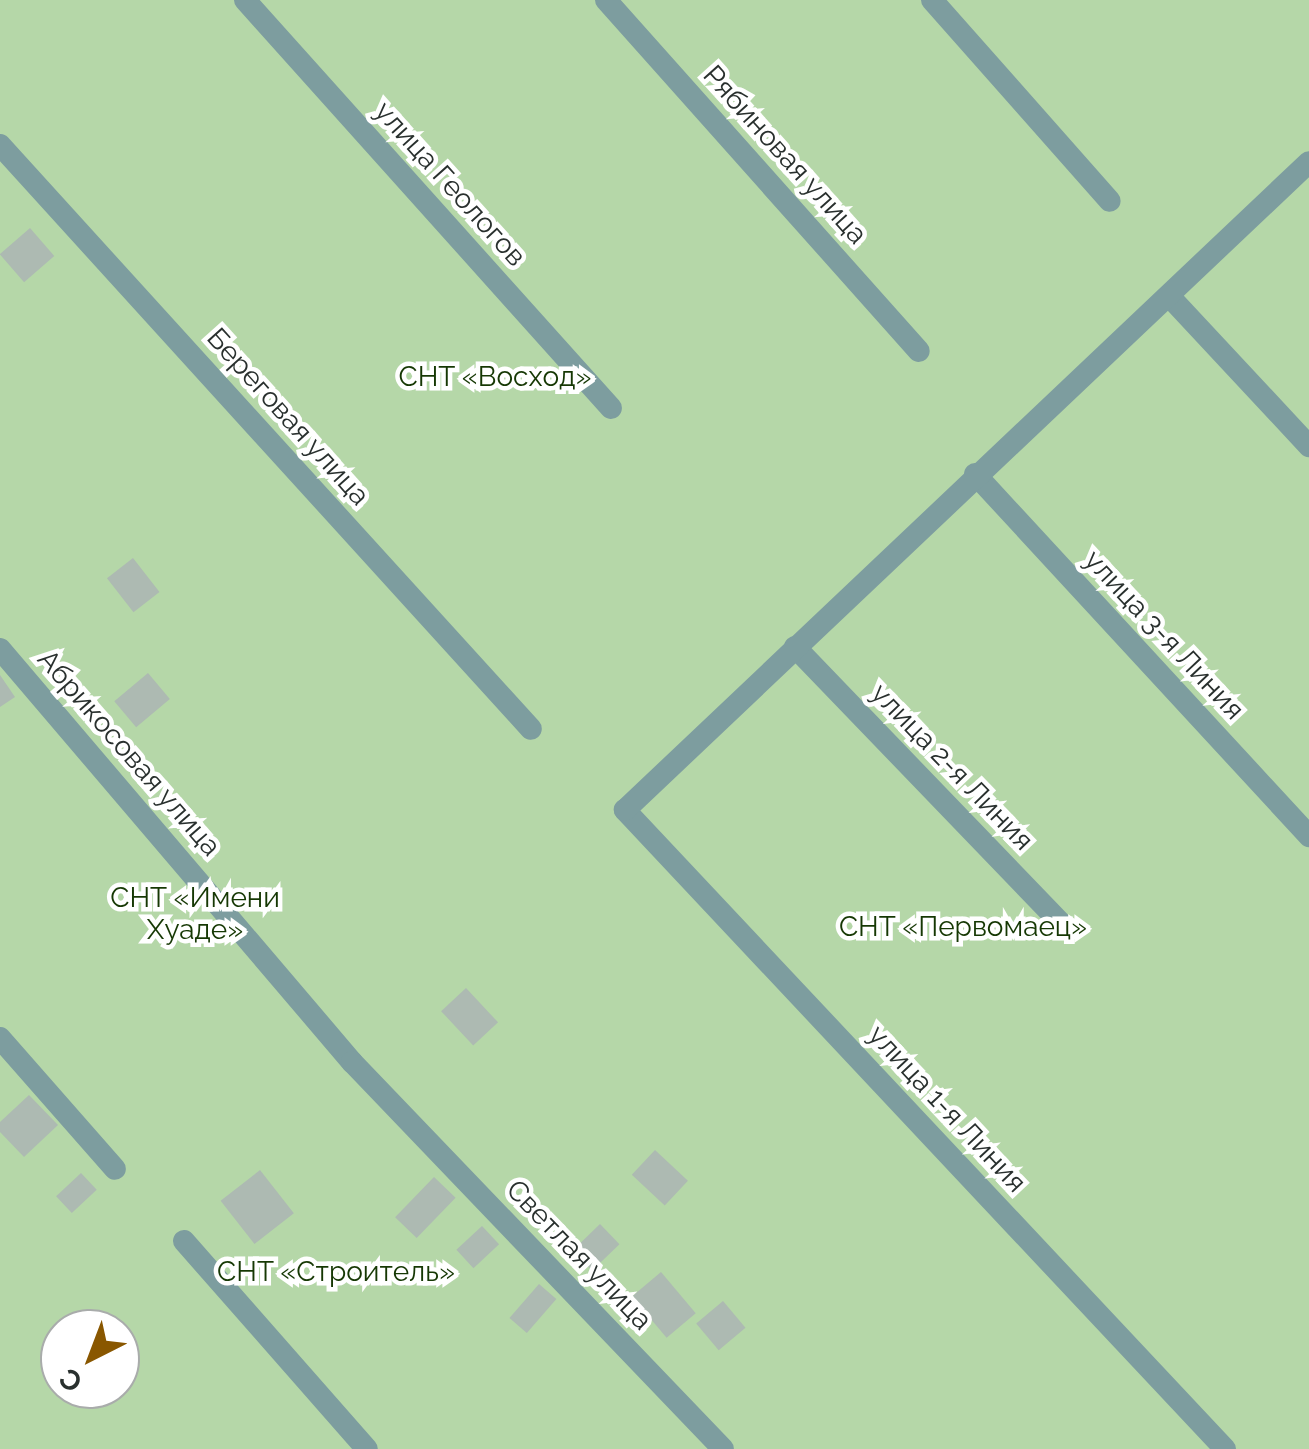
<!DOCTYPE html>
<html>
<head>
<meta charset="utf-8">
<style>
	body { margin:0 }
	#map { position:relative; width:1309px; height:1449px; overflow:hidden; background:#d3e5e1; font-family:Raleway,sans-serif }
	div>[style] { position:absolute }
	.green>* { inset:0; background:#b5d7a8 }
	.building>* { inset:0; background:#adbab2; transform-origin:0 0 }
	.street>* { height:22px; margin:-11px; padding:0 11px; transform-origin:11px; border-radius:11px; background:#7d9d9f }
	span { translate:-50% -50%; white-space:nowrap; text-align:center; line-height:1.15; -webkit-text-stroke:9px #fff; paint-order:stroke }
	.street-label { font-size:28px; color:#29302e }
	.park-label { font-size:28px; color:#163804 }
	.north { position:absolute; left:40px; top:1309px; width:100px; height:100px; box-sizing:border-box; background:#fff; border:2px solid #a9acab; border-radius:50%; rotate:222deg; font-size:28px; font-weight:700; line-height:40px; text-align:center; color:#29302e }
	.north::after { content:''; display:block; margin:auto; width:35px; height:45px; background:#895700; clip-path:polygon(50% 0,100% 100%,50% 72%,0 100%) }
</style>
</head>
<body>
<div id="map">
	<div class="green">
		<i style="clip-path:polygon(evenodd,0 0,1309px 0,1309px 1449px,0 1449px,0 0,60px 1329px,120px 1329px,120px 1389px,60px 1389px,60px 1329px)"></i>
	</div>
	<div class="building">
		<i style="left:30px;top:228px;width:37px;height:40px;rotate:49deg"></i>
		<i style="left:133px;top:558px;width:43px;height:33px;rotate:52deg"></i>
		<i style="left:148px;top:673px;width:34px;height:44px;rotate:50deg"></i>
		<i style="clip-path:polygon(0 675px,15px 697px,0 707px)"></i>
		<i style="left:466px;top:988px;width:47px;height:34px;rotate:47deg"></i>
		<i style="clip-path:polygon(29px 1095px,58px 1125px,24px 1157px,0 1132px,0 1122px)"></i>
		<i style="left:655px;top:1150px;width:45px;height:34px;rotate:43deg"></i>
		<i style="left:260px;top:1170px;width:55px;height:50px;rotate:52deg"></i>
		<i style="left:81px;top:1173px;width:23px;height:34px;rotate:47deg"></i>
		<i style="left:434px;top:1177px;width:30px;height:56px;rotate:44deg"></i>
		<i style="left:600px;top:1224px;width:28px;height:38px;rotate:46deg"></i>
		<i style="left:482px;top:1226px;width:25px;height:35px;rotate:47deg"></i>
		<i style="left:661px;top:1272px;width:54px;height:38px;rotate:50deg"></i>
		<i style="left:539px;top:1284px;width:23px;height:45px;rotate:41deg"></i>
		<i style="left:723px;top:1301px;width:35px;height:35px;rotate:50deg"></i>
	</div>
	<div class="street">
		<i style="left:245px;top:0;width:548px;rotate:48.11deg"></i>
		<i style="left:606px;top:0;width:470px;rotate:48.3deg"></i>
		<i style="left:932px;top:0;width:268px;rotate:48.5deg"></i>
		<i style="left:0;top:145px;width:789px;rotate:47.72deg"></i>
		<i style="left:1170px;top:297px;width:204px;rotate:47deg"></i>
		<i style="left:975px;top:474px;width:493px;rotate:47.3deg"></i>
		<i style="left:795px;top:647px;width:391px;rotate:46.1deg"></i>
		<i style="left:0;top:649px;width:543px;rotate:49.56deg"></i>
		<i style="left:352px;top:1062px;width:536px;rotate:46.21deg"></i>
		<i style="left:0;top:1038px;width:174px;rotate:48.7deg"></i>
		<i style="left:184px;top:1241px;width:277px;rotate:48.7deg"></i>
		<i style="left:1225px;top:1449px;width:877px;rotate:-133.2deg"></i>
		<i style="left:625px;top:810px;width:942px;rotate:-43.45deg"></i>
	</div>
	<div class="street-label">
		<span style="left:785px;top:155px;rotate:48deg">Рябиновая улица</span>
		<span style="left:450px;top:184px;rotate:48deg">улица Геологов</span>
		<span style="left:288px;top:417px;rotate:48deg">Береговая улица</span>
		<span style="left:1164px;top:635px;rotate:47deg">улица 3-я Линия</span>
		<span style="left:129px;top:753px;rotate:49deg">Абрикосовая улица</span>
		<span style="left:952px;top:767px;rotate:46deg">улица 2-я Линия</span>
		<span style="left:947px;top:1109px;rotate:47deg">улица 1-я Линия</span>
		<span style="left:579px;top:1255px;rotate:46deg">Светлая улица</span>
	</div>
	<div class="park-label">
		<span style="left:495px;top:377px">СНТ «Восход»</span>
		<span style="left:195px;top:914px">СНТ «Имени<br>Хуаде»</span>
		<span style="left:963px;top:927px">СНТ «Первомаец»</span>
		<span style="left:336px;top:1272px">СНТ «Строитель»</span>
	</div>
	<div class="north">С</div>
</div>
</body>
</html>
